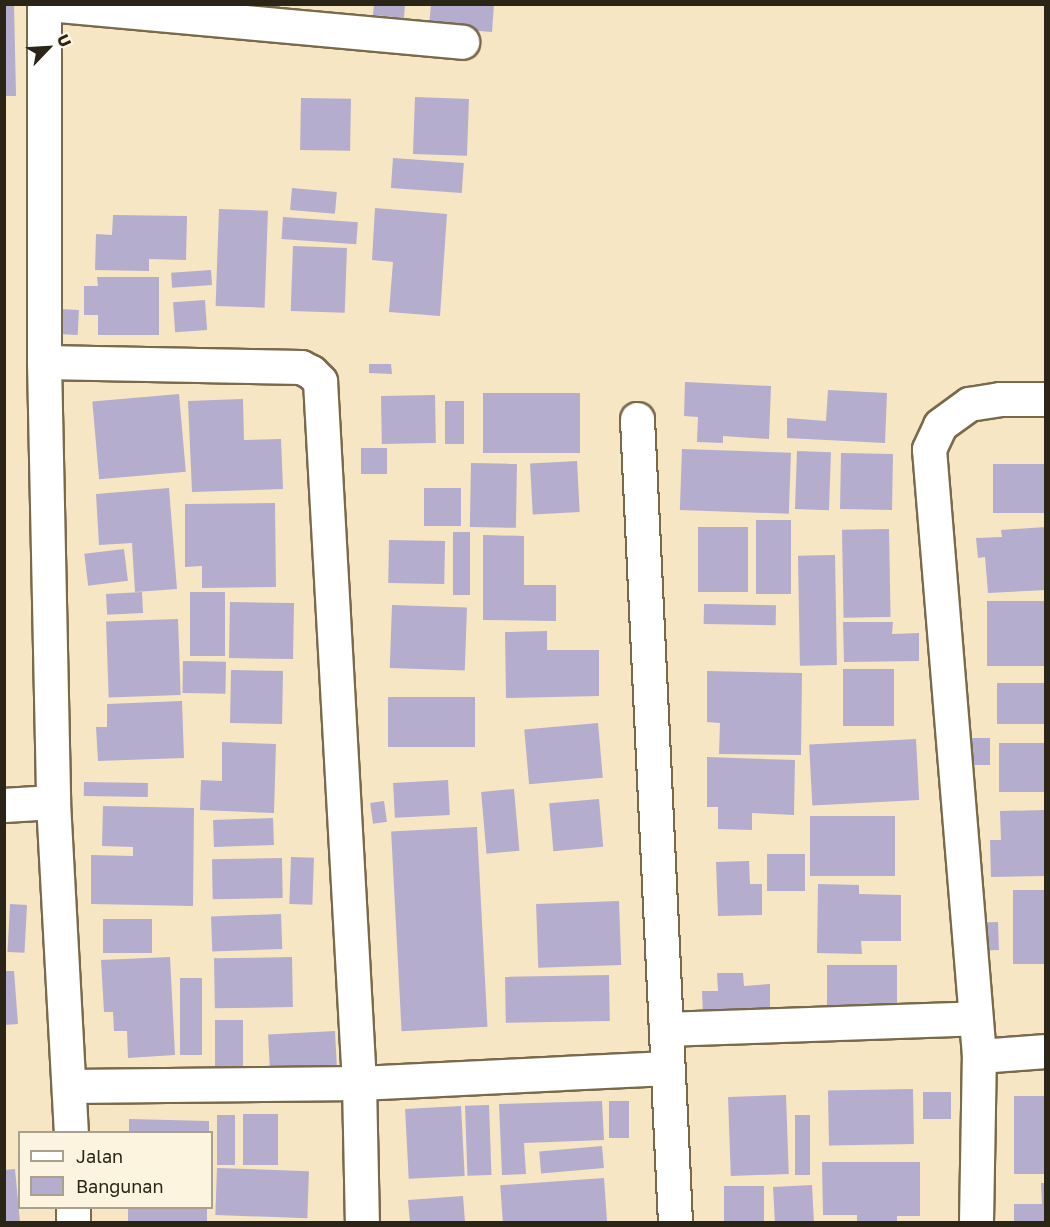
<!DOCTYPE html>
<html>
<head>
<meta charset="utf-8">
<style>
	body { margin:0 }
	#map { position:relative; width:1050px; height:1227px; overflow:hidden; background:#f6e6c4; font-family:"Golos Text",sans-serif }
	div>[style] { position:absolute }
	.building>* { inset:0; background:#b4adce; transform-origin:0 0 }
	.roads { filter:drop-shadow(2px 0 #796a4c) drop-shadow(-2px 0 #796a4c) drop-shadow(0 2px #796a4c) drop-shadow(0 -2px #796a4c) }
	.street>* { height:33px; margin:-16.5px; padding:0 16.5px; transform-origin:16.5px; border-radius:16.5px; background:#fff }
	span { translate:-50% -50%; white-space:nowrap; text-align:center; line-height:1.15; -webkit-text-stroke:5px #fdf4e0; paint-order:stroke }
	.frame { position:absolute; inset:0; border:6px solid #2b2518; pointer-events:none }
	.legend { position:absolute; left:18px; top:1131px; width:195px; height:78px; box-sizing:border-box; background:#fdf4e0; border:2px solid #a9a190; margin:0; padding:8px 10px; list-style:none; font-size:18px; color:#2b2518 }
	.legend li { display:flex; align-items:center; gap:12px; height:30px }
	.legend b { width:30px; border:2px solid #a9a190 }
	.north { position:absolute; left:18px; top:18px; width:60px; height:60px; -webkit-text-stroke:4px #fdf4e0; paint-order:stroke; rotate:65deg; font-size:16px; font-weight:700; line-height:24px; text-align:center; color:#2b2518 }
	.north::after { content:''; display:block; margin:auto; width:21px; height:27px; background:#2b2518; clip-path:polygon(50% 0,100% 100%,50% 72%,0 100%) }
</style>
</head>
<body>
<div id="map">
	<div class="building">
		<i style="clip-path:polygon(4px 4px,14px 4px,16px 96px,4px 96px)"></i>
		<i style="clip-path:polygon(239px 4px,280px 4px,280px 9px)"></i>
		<i style="clip-path:polygon(374px 4px,405px 4px,404px 18px,373px 15px)"></i>
		<i style="clip-path:polygon(431px 4px,494px 4px,492px 32px,429px 27px)"></i>
		<i style="left:415px;top:97px;width:54px;height:57px;rotate:2deg"></i>
		<i style="left:301px;top:98px;width:50px;height:52px;rotate:1deg"></i>
		<i style="left:393px;top:158px;width:71px;height:30px;rotate:4deg"></i>
		<i style="left:292px;top:188px;width:45px;height:22px;rotate:5deg"></i>
		<i style="clip-path:polygon(375px 208px,447px 214px,440px 316px,389px 312px,393px 262px,372px 260px)"></i>
		<i style="left:219px;top:209px;width:49px;height:97px;rotate:2deg"></i>
		<i style="clip-path:polygon(113px 215px,187px 216px,186px 260px,149px 259px,149px 271px,95px 270px,96px 234px,112px 235px)"></i>
		<i style="left:283px;top:217px;width:75px;height:22px;rotate:4deg"></i>
		<i style="left:293px;top:246px;width:54px;height:65px;rotate:2deg"></i>
		<i style="left:211px;top:270px;width:15px;height:40px;rotate:86deg"></i>
		<i style="clip-path:polygon(97px 277px,159px 277px,159px 335px,98px 335px,98px 315px,84px 315px,84px 286px,98px 286px)"></i>
		<i style="left:205px;top:300px;width:30px;height:32px;rotate:86deg"></i>
		<i style="left:59px;top:309px;width:20px;height:25px;rotate:3deg"></i>
		<i style="clip-path:polygon(369px 364px,391px 364px,392px 374px,369px 373px)"></i>
		<i style="clip-path:polygon(685px 382px,771px 386px,769px 439px,723px 436px,723px 443px,697px 442px,698px 417px,684px 416px)"></i>
		<i style="clip-path:polygon(828px 390px,887px 393px,885px 443px,787px 438px,787px 418px,826px 421px)"></i>
		<i style="left:483px;top:393px;width:97px;height:60px"></i>
		<i style="left:179px;top:394px;width:78px;height:87px;rotate:85deg"></i>
		<i style="left:435px;top:395px;width:48px;height:54px;rotate:89deg"></i>
		<i style="clip-path:polygon(243px 399px,244px 440px,281px 439px,283px 489px,192px 492px,188px 401px)"></i>
		<i style="left:445px;top:401px;width:19px;height:43px"></i>
		<i style="left:387px;top:448px;width:26px;height:26px;rotate:90deg"></i>
		<i style="left:682px;top:449px;width:109px;height:61px;rotate:2deg"></i>
		<i style="left:797px;top:451px;width:34px;height:58px;rotate:2deg"></i>
		<i style="left:841px;top:453px;width:52px;height:56px;rotate:1deg"></i>
		<i style="left:577px;top:461px;width:51px;height:47px;rotate:87deg"></i>
		<i style="left:471px;top:463px;width:46px;height:64px;rotate:1deg"></i>
		<i style="left:1046px;top:464px;width:49px;height:53px;rotate:90deg"></i>
		<i style="clip-path:polygon(169px 488px,177px 589px,135px 592px,132px 543px,99px 545px,96px 494px)"></i>
		<i style="left:461px;top:488px;width:38px;height:37px;rotate:90deg"></i>
		<i style="clip-path:polygon(275px 503px,276px 587px,202px 588px,202px 566px,185px 567px,185px 504px)"></i>
		<i style="left:756px;top:520px;width:35px;height:74px"></i>
		<i style="left:698px;top:527px;width:50px;height:65px"></i>
		<i style="clip-path:polygon(1046px 527px,1046px 590px,988px 593px,985px 557px,978px 558px,976px 538px,1002px 537px,1001px 530px)"></i>
		<i style="left:889px;top:529px;width:88px;height:47px;rotate:89deg"></i>
		<i style="left:453px;top:532px;width:17px;height:63px"></i>
		<i style="clip-path:polygon(483px 535px,524px 536px,524px 585px,556px 585px,556px 621px,483px 620px)"></i>
		<i style="left:389px;top:540px;width:56px;height:43px;rotate:1deg"></i>
		<i style="left:124px;top:549px;width:32px;height:40px;rotate:83deg"></i>
		<i style="left:835px;top:555px;width:110px;height:37px;rotate:89deg"></i>
		<i style="left:142px;top:592px;width:21px;height:36px;rotate:87deg"></i>
		<i style="left:190px;top:592px;width:35px;height:64px"></i>
		<i style="left:1046px;top:601px;width:65px;height:59px;rotate:90deg"></i>
		<i style="left:230px;top:602px;width:64px;height:56px;rotate:1deg"></i>
		<i style="left:704px;top:604px;width:72px;height:20px;rotate:1deg"></i>
		<i style="left:392px;top:605px;width:75px;height:63px;rotate:2deg"></i>
		<i style="left:178px;top:619px;width:76px;height:72px;rotate:88deg"></i>
		<i style="clip-path:polygon(843px 622px,893px 622px,892px 634px,919px 633px,919px 661px,844px 662px)"></i>
		<i style="clip-path:polygon(547px 631px,547px 650px,599px 650px,599px 696px,506px 698px,505px 632px)"></i>
		<i style="left:183px;top:661px;width:43px;height:32px;rotate:1deg"></i>
		<i style="left:843px;top:669px;width:51px;height:57px"></i>
		<i style="left:231px;top:670px;width:52px;height:53px;rotate:1deg"></i>
		<i style="clip-path:polygon(707px 671px,802px 673px,801px 755px,719px 754px,720px 723px,707px 722px)"></i>
		<i style="left:1046px;top:683px;width:41px;height:49px;rotate:90deg"></i>
		<i style="left:388px;top:697px;width:87px;height:50px"></i>
		<i style="clip-path:polygon(182px 701px,184px 758px,98px 761px,96px 727px,107px 727px,107px 704px)"></i>
		<i style="left:598px;top:723px;width:55px;height:74px;rotate:85deg"></i>
		<i style="left:969px;top:738px;width:21px;height:27px"></i>
		<i style="left:916px;top:739px;width:61px;height:107px;rotate:87deg"></i>
		<i style="clip-path:polygon(222px 742px,276px 744px,274px 813px,200px 810px,201px 780px,222px 781px)"></i>
		<i style="left:999px;top:743px;width:47px;height:49px"></i>
		<i style="clip-path:polygon(707px 757px,795px 760px,794px 815px,752px 813px,752px 830px,718px 829px,718px 807px,707px 807px)"></i>
		<i style="left:448px;top:780px;width:35px;height:55px;rotate:87deg"></i>
		<i style="left:84px;top:782px;width:64px;height:14px;rotate:1deg"></i>
		<i style="left:514px;top:789px;width:62px;height:33px;rotate:85deg"></i>
		<i style="left:599px;top:799px;width:48px;height:50px;rotate:85deg"></i>
		<i style="left:384px;top:801px;width:21px;height:14px;rotate:82deg"></i>
		<i style="clip-path:polygon(103px 806px,194px 808px,193px 906px,91px 904px,91px 855px,133px 856px,133px 847px,102px 846px)"></i>
		<i style="clip-path:polygon(1046px 810px,1046px 876px,991px 877px,990px 840px,1001px 840px,1000px 811px)"></i>
		<i style="left:810px;top:816px;width:85px;height:60px"></i>
		<i style="left:273px;top:818px;width:27px;height:60px;rotate:88deg"></i>
		<i style="left:477px;top:827px;width:200px;height:86px;rotate:87deg"></i>
		<i style="left:767px;top:854px;width:38px;height:37px"></i>
		<i style="left:291px;top:857px;width:23px;height:47px;rotate:2deg"></i>
		<i style="left:282px;top:858px;width:40px;height:70px;rotate:89deg"></i>
		<i style="clip-path:polygon(749px 861px,750px 884px,762px 884px,762px 915px,718px 916px,716px 862px)"></i>
		<i style="clip-path:polygon(818px 884px,859px 885px,859px 894px,901px 895px,901px 941px,861px 941px,862px 954px,817px 953px)"></i>
		<i style="left:1046px;top:890px;width:74px;height:33px;rotate:90deg"></i>
		<i style="left:619px;top:901px;width:64px;height:83px;rotate:88deg"></i>
		<i style="left:10px;top:904px;width:17px;height:48px;rotate:3deg"></i>
		<i style="left:281px;top:914px;width:35px;height:70px;rotate:88deg"></i>
		<i style="left:152px;top:919px;width:34px;height:49px;rotate:90deg"></i>
		<i style="left:998px;top:922px;width:28px;height:23px;rotate:88deg"></i>
		<i style="clip-path:polygon(170px 957px,175px 1055px,128px 1058px,127px 1031px,114px 1031px,113px 1012px,104px 1012px,101px 960px)"></i>
		<i style="left:292px;top:957px;width:50px;height:78px;rotate:89deg"></i>
		<i style="left:827px;top:965px;width:70px;height:47px"></i>
		<i style="clip-path:polygon(4px 971px,14px 971px,18px 1024px,4px 1025px)"></i>
		<i style="clip-path:polygon(717px 973px,743px 973px,744px 986px,770px 984px,770px 1013px,703px 1015px,702px 991px,718px 991px)"></i>
		<i style="left:609px;top:975px;width:46px;height:104px;rotate:89deg"></i>
		<i style="left:180px;top:978px;width:22px;height:77px"></i>
		<i style="left:215px;top:1020px;width:28px;height:58px"></i>
		<i style="left:335px;top:1031px;width:36px;height:67px;rotate:87deg"></i>
		<i style="left:913px;top:1089px;width:55px;height:85px;rotate:89deg"></i>
		<i style="left:951px;top:1092px;width:27px;height:28px;rotate:90deg"></i>
		<i style="left:786px;top:1095px;width:79px;height:58px;rotate:88deg"></i>
		<i style="left:1014px;top:1096px;width:32px;height:78px"></i>
		<i style="clip-path:polygon(602px 1101px,604px 1140px,524px 1143px,526px 1174px,502px 1175px,499px 1104px)"></i>
		<i style="left:609px;top:1101px;width:20px;height:37px"></i>
		<i style="left:489px;top:1105px;width:70px;height:24px;rotate:88deg"></i>
		<i style="left:461px;top:1106px;width:70px;height:56px;rotate:87deg"></i>
		<i style="left:243px;top:1114px;width:35px;height:51px"></i>
		<i style="left:217px;top:1115px;width:18px;height:50px"></i>
		<i style="left:795px;top:1115px;width:15px;height:60px"></i>
		<i style="clip-path:polygon(129px 1119px,209px 1121px,209px 1132px,129px 1132px)"></i>
		<i style="left:602px;top:1146px;width:22px;height:63px;rotate:85deg"></i>
		<i style="clip-path:polygon(822px 1162px,920px 1162px,920px 1216px,897px 1216px,897px 1222px,857px 1222px,857px 1215px,823px 1215px)"></i>
		<i style="left:217px;top:1168px;width:92px;height:47px;rotate:2deg"></i>
		<i style="clip-path:polygon(15px 1169px,20px 1222px,4px 1222px,4px 1170px)"></i>
		<i style="left:604px;top:1178px;width:44px;height:104px;rotate:86deg"></i>
		<i style="clip-path:polygon(1041px 1183px,1046px 1183px,1046px 1222px,1014px 1222px,1014px 1204px,1042px 1204px)"></i>
		<i style="left:812px;top:1185px;width:37px;height:39px;rotate:87deg"></i>
		<i style="left:724px;top:1186px;width:40px;height:36px"></i>
		<i style="clip-path:polygon(463px 1196px,465px 1222px,410px 1222px,408px 1200px)"></i>
		<i style="left:128px;top:1208px;width:79px;height:14px"></i>
	</div>
	<div class="roads">
		<div class="street">
			<i style="left:44px;top:4px;width:358px;rotate:90deg"></i>
			<i style="left:44px;top:362px;width:440px;rotate:88.8deg"></i>
			<i style="left:53px;top:802px;width:330px;rotate:86.9deg"></i>
			<i style="left:48px;top:4px;width:416px;rotate:5.2deg"></i>
			<i style="left:44px;top:362px;width:257px;rotate:1.1deg"></i>
			<i style="left:301px;top:367px;width:11px;rotate:27deg"></i>
			<i style="left:311px;top:372px;width:13px;rotate:45deg"></i>
			<i style="left:320px;top:381px;width:703px;rotate:86.82deg"></i>
			<i style="left:359px;top:1083px;width:139px;rotate:88.8deg"></i>
			<i style="left:637px;top:419px;width:804px;rotate:87.29deg"></i>
			<i style="left:4px;top:805px;width:49px;rotate:-3.5deg"></i>
			<i style="left:666px;top:1029px;width:309px;rotate:-2deg"></i>
			<i style="left:979px;top:1056px;width:67px;rotate:-4.3deg"></i>
			<i style="left:70px;top:1086px;width:289px;rotate:-0.6deg"></i>
			<i style="left:359px;top:1083px;width:309px;rotate:-2.8deg"></i>
			<i style="left:73px;top:1208px;width:14px;rotate:90deg"></i>
			<i style="left:976px;top:1222px;width:166px;rotate:-89deg"></i>
			<i style="left:979px;top:1056px;width:609px;rotate:-94.71deg"></i>
			<i style="left:929px;top:449px;width:26px;rotate:-65deg"></i>
			<i style="left:940px;top:425px;width:36px;rotate:-36deg"></i>
			<i style="left:969px;top:404px;width:31px;rotate:-9deg"></i>
			<i style="left:1000px;top:399px;width:46px"></i>
		</div>
	</div>
	<div class="frame"></div>
	<ul class="legend">
	<li><b style="height:8px;background:#fff"></b>Jalan</li>
	<li><b style="height:16px;background:#b4adce"></b>Bangunan</li>
	</ul>
	<div class="north">U</div>
</div>
</body>
</html>
